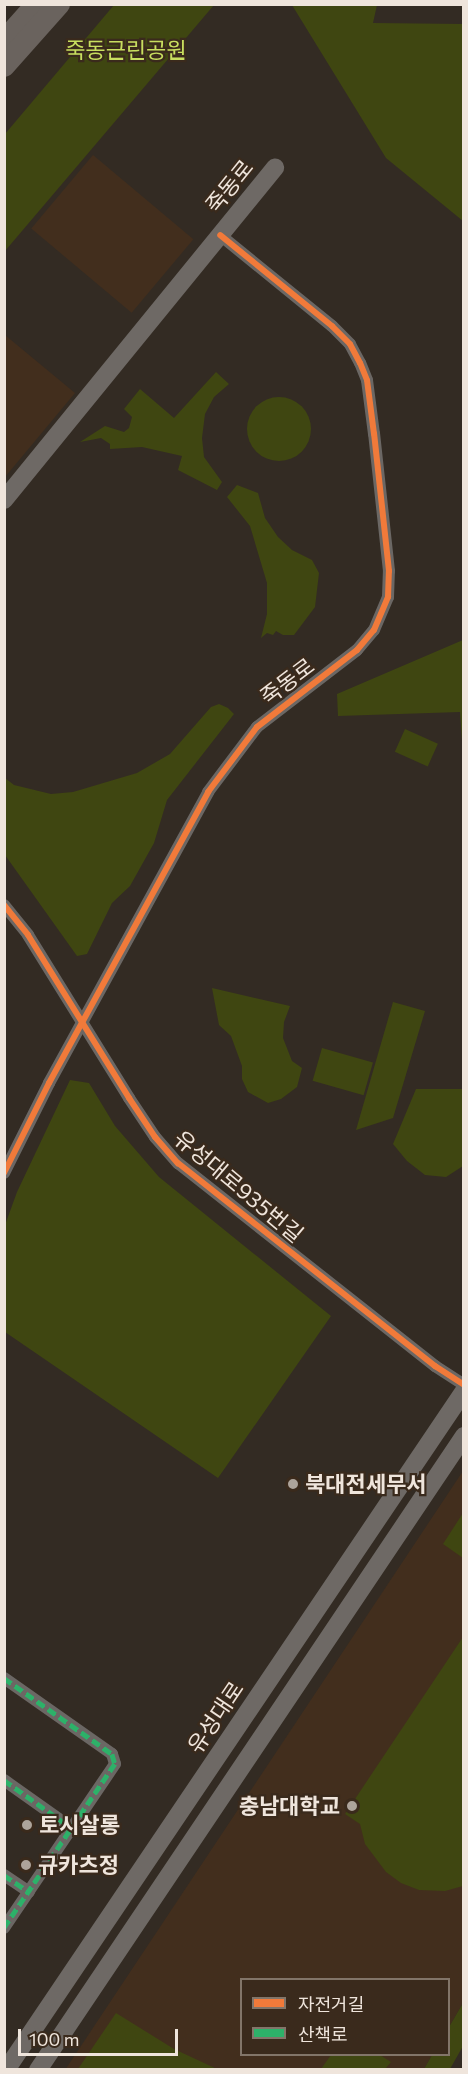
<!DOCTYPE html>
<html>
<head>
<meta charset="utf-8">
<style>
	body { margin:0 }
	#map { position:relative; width:468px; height:2074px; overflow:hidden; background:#332b23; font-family:Commissioner,"Noto Sans KR",sans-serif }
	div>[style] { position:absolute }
	.built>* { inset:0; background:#422e1d; transform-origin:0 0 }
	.green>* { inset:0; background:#3f4611; transform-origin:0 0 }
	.round { border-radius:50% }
	.street>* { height:12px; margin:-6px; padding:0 6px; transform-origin:6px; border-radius:6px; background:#6b6764 }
	.secondary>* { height:18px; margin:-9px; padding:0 9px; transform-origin:9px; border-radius:9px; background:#6e6965 }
	.highway>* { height:22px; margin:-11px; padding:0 11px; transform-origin:11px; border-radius:11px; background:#6a635e }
	.quiet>* { height:4.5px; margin-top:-2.25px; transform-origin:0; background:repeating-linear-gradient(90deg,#2db169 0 9px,transparent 0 13.5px) }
	.cycleway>* { height:6px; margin:-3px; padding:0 3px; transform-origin:3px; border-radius:3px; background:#f17a3a }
	.dots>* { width:16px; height:16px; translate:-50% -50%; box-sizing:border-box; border:3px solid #3a2a1c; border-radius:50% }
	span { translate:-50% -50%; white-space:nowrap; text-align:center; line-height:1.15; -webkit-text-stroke:4.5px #3a2a1c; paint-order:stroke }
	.park-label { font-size:22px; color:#c8de5f }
	.street-label { font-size:22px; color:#efe5dc }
	.poi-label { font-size:22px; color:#efe5dc; font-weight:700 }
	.left { translate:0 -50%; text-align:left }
	.right { translate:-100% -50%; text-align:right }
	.frame { position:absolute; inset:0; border:6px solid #efe5dc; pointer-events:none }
	.legend { position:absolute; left:240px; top:1978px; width:210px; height:78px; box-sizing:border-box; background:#3a2a1c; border:2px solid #827569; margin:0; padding:8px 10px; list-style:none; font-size:18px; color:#efe5dc }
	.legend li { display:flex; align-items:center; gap:12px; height:30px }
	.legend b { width:30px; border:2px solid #827569 }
	.scale { position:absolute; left:18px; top:2029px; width:160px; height:27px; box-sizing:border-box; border:3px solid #efe5dc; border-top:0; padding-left:8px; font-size:18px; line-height:21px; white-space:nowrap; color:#efe5dc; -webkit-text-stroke:4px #3a2a1c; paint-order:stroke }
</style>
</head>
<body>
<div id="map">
	<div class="built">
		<i style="left:93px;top:155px;width:131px;height:96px;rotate:40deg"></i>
		<i style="clip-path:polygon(5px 335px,75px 393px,5px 477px)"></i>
		<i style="clip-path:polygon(463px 1471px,463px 2003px,449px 2027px,448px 1980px,242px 1980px,242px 2054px,432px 2055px,424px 2069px,65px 2070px)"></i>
	</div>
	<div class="green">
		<i style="clip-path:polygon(114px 5px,214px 5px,5px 251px,5px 134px)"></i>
		<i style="clip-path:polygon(292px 5px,377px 5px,373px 23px,463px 24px,463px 221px,386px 158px)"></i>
		<i style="clip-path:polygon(216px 372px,229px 384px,214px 397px,205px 414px,202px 438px,204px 457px,222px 482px,217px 490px,178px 470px,182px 456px,142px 447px,110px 449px,110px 444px,101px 438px,80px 442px,105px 426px,124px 432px,129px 428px,132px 417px,124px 409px,140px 389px,174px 418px)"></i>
		<i class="round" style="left:247px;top:397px;width:64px;height:64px"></i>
		<i style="clip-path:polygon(237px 485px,258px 493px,265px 518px,278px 537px,292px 550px,312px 560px,319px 573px,315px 607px,294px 635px,283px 635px,276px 631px,273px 635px,267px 633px,261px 638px,267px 614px,267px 583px,250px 526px,227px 497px)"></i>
		<i style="clip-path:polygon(463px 640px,463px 756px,460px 712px,338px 716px,337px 694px)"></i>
		<i style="clip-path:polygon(219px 704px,228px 708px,234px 714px,167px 800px,154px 843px,130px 886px,112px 903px,87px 954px,77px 956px,5px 855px,5px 778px,14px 785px,51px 794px,73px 792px,137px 773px,170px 754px,211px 707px)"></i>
		<i style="left:405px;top:729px;width:36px;height:25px;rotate:24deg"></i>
		<i style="clip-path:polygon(212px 988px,290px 1006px,284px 1022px,283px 1038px,292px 1061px,302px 1068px,297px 1087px,281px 1099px,268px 1103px,248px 1092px,242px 1079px,242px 1066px,231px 1036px,219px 1025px)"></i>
		<i style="clip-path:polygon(393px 1002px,425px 1011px,393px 1118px,356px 1130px)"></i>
		<i style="left:322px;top:1048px;width:53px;height:34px;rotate:16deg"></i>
		<i style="clip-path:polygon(70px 1080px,89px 1083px,115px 1126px,159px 1177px,331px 1316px,218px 1478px,5px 1332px,5px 1225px,17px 1192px)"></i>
		<i style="clip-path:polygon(416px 1089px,463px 1089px,463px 1166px,446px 1177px,425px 1175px,407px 1161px,393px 1144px)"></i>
		<i style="clip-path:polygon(463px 1513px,463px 1558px,443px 1544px)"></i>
		<i style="clip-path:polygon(463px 1637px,463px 1886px,445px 1891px,419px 1890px,401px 1883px,386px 1872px,365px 1844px,360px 1824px,345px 1814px)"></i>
		<i style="clip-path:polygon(463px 2003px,463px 2046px,450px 2069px,424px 2069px,432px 2055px,448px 2054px,449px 2027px)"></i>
		<i style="clip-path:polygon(116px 2013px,174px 2049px,217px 2069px,78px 2069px)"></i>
		<i style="clip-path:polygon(331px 2055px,380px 2055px,391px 2062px,385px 2069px,321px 2069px)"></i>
	</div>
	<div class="street">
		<i style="left:4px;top:905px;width:38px;rotate:51deg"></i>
		<i style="left:28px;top:935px;width:192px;rotate:58.2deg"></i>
		<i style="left:129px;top:1098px;width:47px;rotate:56.3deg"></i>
		<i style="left:155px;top:1137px;width:35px;rotate:49deg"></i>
		<i style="left:178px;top:1163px;width:328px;rotate:38.3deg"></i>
		<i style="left:435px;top:1366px;width:35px;rotate:33deg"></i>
		<i style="left:4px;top:1173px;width:101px;rotate:-63.4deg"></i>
		<i style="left:49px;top:1083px;width:332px;rotate:-61.3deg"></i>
		<i style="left:208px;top:792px;width:81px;rotate:-53deg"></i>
		<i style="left:257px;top:727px;width:126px;rotate:-37.6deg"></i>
		<i style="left:357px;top:650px;width:26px;rotate:-50deg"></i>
		<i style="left:374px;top:630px;width:36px;rotate:-67deg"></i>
		<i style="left:388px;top:597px;width:26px;rotate:-88deg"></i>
		<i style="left:389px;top:571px;width:138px;rotate:-96.2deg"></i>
		<i style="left:374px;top:434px;width:54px;rotate:-97.4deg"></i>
		<i style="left:367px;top:380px;width:18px;rotate:-112deg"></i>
		<i style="left:360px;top:363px;width:21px;rotate:-118deg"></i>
		<i style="left:350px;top:344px;width:25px;rotate:-135deg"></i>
		<i style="left:332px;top:326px;width:144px;rotate:-140.9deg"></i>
		<i style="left:4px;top:1678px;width:132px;rotate:35.1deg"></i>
		<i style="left:112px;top:1754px;width:10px;rotate:73deg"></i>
		<i style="left:115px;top:1764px;width:198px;rotate:124.1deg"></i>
		<i style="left:4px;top:1780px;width:85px;rotate:35.4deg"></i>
		<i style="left:4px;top:1875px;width:30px;rotate:34deg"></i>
	</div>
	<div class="secondary">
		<i style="left:4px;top:500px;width:429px;rotate:-50.8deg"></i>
		<i style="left:6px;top:2070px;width:819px;rotate:-56deg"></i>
		<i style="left:38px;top:2070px;width:764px;rotate:-56.1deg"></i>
	</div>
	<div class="highway">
		<i style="left:4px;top:41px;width:50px;rotate:-48.3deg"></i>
		<i style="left:4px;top:66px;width:83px;rotate:-48.4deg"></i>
	</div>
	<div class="quiet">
		<i style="left:4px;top:1678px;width:132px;rotate:35.1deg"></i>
		<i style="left:112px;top:1754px;width:10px;rotate:73deg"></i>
		<i style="left:115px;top:1764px;width:198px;rotate:124.1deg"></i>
		<i style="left:4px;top:1780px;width:85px;rotate:35.4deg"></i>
		<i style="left:4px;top:1875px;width:30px;rotate:34deg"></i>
	</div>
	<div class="cycleway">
		<i style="left:4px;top:905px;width:38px;rotate:51deg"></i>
		<i style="left:28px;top:935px;width:192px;rotate:58.2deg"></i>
		<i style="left:129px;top:1098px;width:47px;rotate:56.3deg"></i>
		<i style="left:155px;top:1137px;width:35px;rotate:49deg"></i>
		<i style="left:178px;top:1163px;width:328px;rotate:38.3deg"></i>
		<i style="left:435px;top:1366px;width:35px;rotate:33deg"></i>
		<i style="left:4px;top:1173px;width:101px;rotate:-63.4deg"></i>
		<i style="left:49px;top:1083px;width:332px;rotate:-61.3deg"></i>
		<i style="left:208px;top:792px;width:81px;rotate:-53deg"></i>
		<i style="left:257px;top:727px;width:126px;rotate:-37.6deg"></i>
		<i style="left:357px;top:650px;width:26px;rotate:-50deg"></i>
		<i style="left:374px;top:630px;width:36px;rotate:-67deg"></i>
		<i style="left:388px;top:597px;width:26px;rotate:-88deg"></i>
		<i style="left:389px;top:571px;width:138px;rotate:-96.2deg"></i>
		<i style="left:374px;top:434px;width:54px;rotate:-97.4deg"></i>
		<i style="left:367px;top:380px;width:18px;rotate:-112deg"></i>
		<i style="left:360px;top:363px;width:21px;rotate:-118deg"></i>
		<i style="left:350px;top:344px;width:25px;rotate:-135deg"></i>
		<i style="left:332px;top:326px;width:144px;rotate:-140.9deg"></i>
	</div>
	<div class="dots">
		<i style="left:293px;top:1484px;background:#ada49b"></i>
		<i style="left:352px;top:1806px;background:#ada49b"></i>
		<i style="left:27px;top:1825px;background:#ada49b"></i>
		<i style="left:26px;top:1865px;background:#ada49b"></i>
	</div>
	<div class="park-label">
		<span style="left:126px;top:50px">죽동근린공원</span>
	</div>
	<div class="street-label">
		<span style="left:229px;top:186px;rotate:-51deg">죽동로</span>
		<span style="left:287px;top:681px;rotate:-37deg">죽동로</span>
		<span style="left:239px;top:1186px;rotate:40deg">유성대로935번길</span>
		<span style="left:215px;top:1717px;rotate:-56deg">유성대로</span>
	</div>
	<div class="poi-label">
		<span class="left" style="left:305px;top:1484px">북대전세무서</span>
		<span class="right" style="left:340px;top:1806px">충남대학교</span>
		<span class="left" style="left:39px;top:1825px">토시살롱</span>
		<span class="left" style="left:38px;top:1865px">규카츠정</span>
	</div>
	<div class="frame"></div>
	<ul class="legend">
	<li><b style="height:8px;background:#f17a3a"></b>자전거길</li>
	<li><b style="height:8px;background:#2db169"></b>산책로</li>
	</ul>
	<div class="scale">100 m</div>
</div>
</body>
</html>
